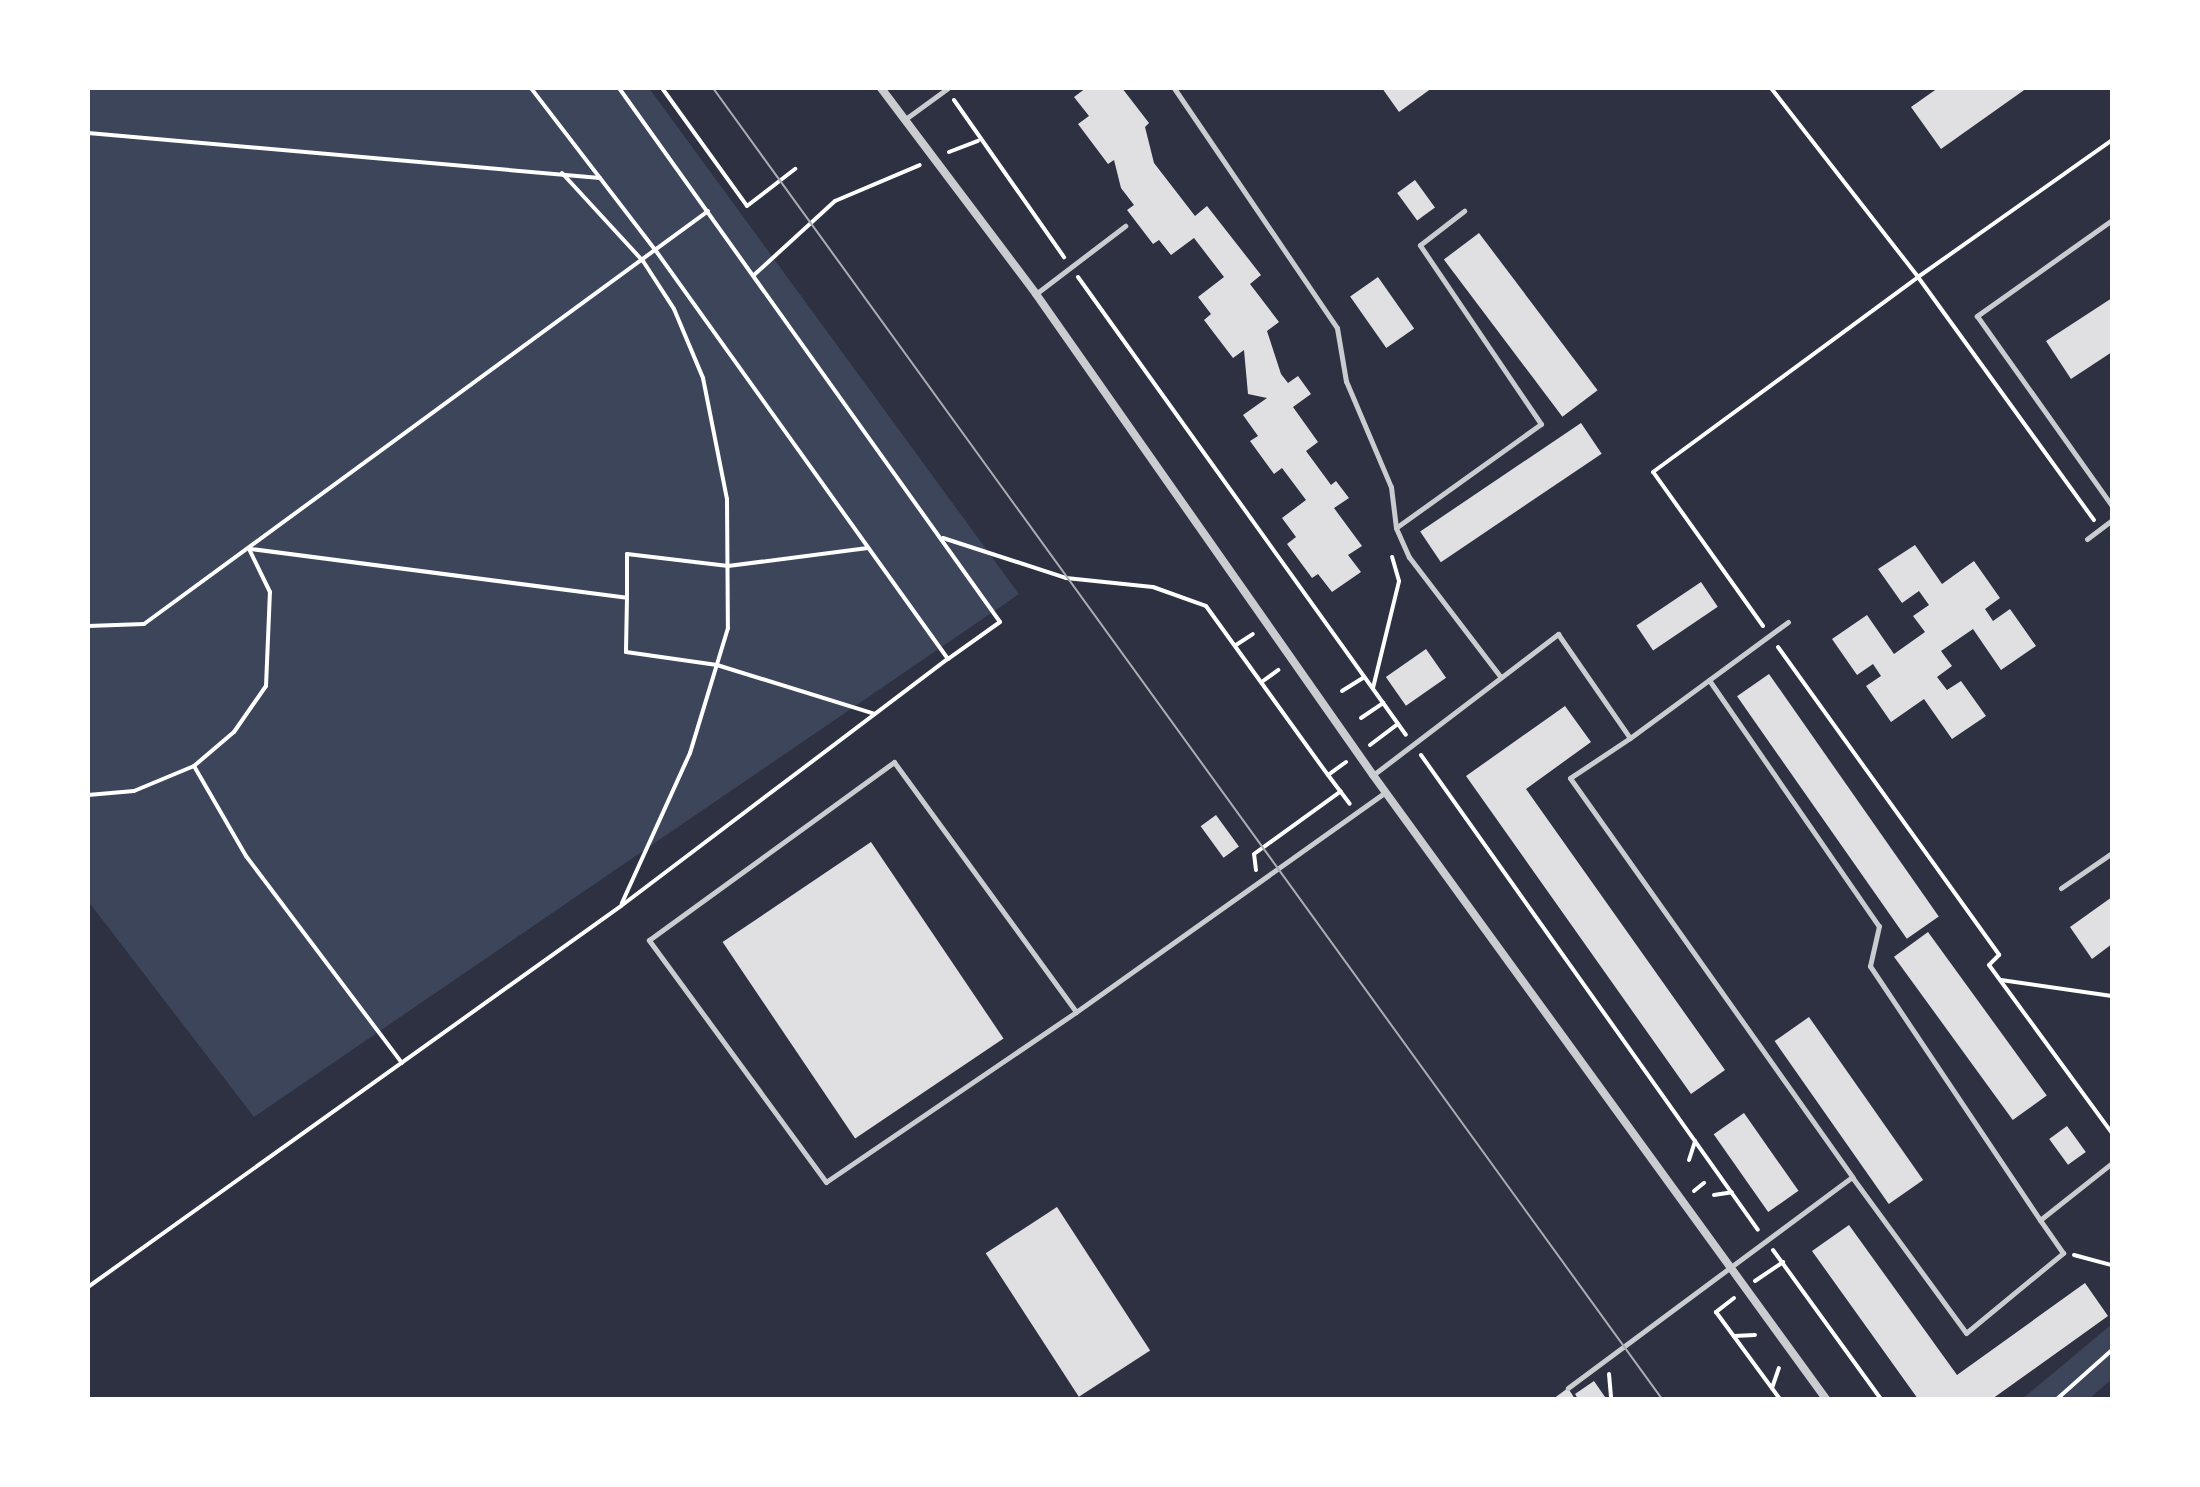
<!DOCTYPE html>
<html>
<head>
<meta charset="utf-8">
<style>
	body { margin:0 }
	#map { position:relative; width:2200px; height:1487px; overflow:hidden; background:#2d3142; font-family:Spectral,serif }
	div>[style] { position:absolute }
	.green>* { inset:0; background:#3c4559 }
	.building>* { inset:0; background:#e0e0e3; transform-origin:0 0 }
	.path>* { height:4px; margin:-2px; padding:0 2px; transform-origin:2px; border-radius:2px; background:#fff }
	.service>* { height:5px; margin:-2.5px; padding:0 2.5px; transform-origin:2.5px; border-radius:2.5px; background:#caccd0 }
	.minor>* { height:8px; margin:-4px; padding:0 4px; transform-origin:4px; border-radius:4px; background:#caccd0 }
	.tram>* { height:2px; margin:-1px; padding:0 1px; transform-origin:1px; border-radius:1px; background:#abadb3 }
	span { translate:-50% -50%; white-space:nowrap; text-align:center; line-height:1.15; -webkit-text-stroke:8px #fff; paint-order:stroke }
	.frame { position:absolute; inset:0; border:90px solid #fff; pointer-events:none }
</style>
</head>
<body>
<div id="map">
	<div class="green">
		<i style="clip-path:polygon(88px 88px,649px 88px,1019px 594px,254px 1117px,88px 901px)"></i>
		<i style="clip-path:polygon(2112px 1324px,2112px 1379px,2089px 1399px,2022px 1399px)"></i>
	</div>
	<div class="building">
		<i style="clip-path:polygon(1086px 88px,1122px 88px,1149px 123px,1145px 127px,1154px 163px,1195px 216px,1207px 206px,1261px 275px,1250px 284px,1279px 322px,1267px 331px,1281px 374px,1288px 383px,1298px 376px,1311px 394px,1293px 407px,1318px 442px,1306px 451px,1331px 485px,1336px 481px,1349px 498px,1334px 508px,1362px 546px,1348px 555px,1361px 572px,1332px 592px,1318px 574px,1312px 578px,1287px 544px,1296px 537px,1282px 518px,1306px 500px,1282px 468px,1274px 474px,1250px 441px,1258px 436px,1243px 415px,1267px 398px,1248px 394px,1244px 350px,1233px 358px,1204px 320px,1211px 314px,1198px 297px,1224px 277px,1194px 238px,1171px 255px,1159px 240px,1153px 244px,1127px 210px,1134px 205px,1121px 188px,1114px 160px,1108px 164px,1078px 124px,1089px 116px,1074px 97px)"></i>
		<i style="clip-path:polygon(1382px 88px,1432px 88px,1399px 112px)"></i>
		<i style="clip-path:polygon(1938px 88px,2027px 88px,1941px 149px,1911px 107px)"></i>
		<i style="left:1415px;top:180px;width:34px;height:22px;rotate:54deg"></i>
		<i style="left:1479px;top:233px;width:197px;height:44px;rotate:53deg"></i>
		<i style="left:1378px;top:277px;width:63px;height:34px;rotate:55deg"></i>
		<i style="clip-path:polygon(2112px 298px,2112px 352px,2071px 379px,2046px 341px)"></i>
		<i style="left:1581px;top:423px;width:37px;height:194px;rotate:56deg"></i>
		<i style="clip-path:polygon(1915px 545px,1942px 584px,1974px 561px,2000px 598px,1985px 609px,1993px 621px,2010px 609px,2036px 646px,2001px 670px,1973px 629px,1941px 651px,1952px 666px,1937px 677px,1947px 690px,1961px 681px,1986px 716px,1952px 739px,1924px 699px,1891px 722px,1866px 686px,1881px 676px,1873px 664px,1857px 675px,1832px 639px,1867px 615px,1894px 654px,1925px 632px,1913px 616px,1929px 605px,1919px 591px,1902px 603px,1878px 569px)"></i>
		<i style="left:1701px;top:582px;width:30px;height:78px;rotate:56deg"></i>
		<i style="left:1426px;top:649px;width:35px;height:49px;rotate:55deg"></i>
		<i style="left:1769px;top:674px;width:296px;height:39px;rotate:55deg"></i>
		<i style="clip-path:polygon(1565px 706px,1591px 742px,1526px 789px,1725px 1070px,1691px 1094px,1466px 776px)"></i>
		<i style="left:1216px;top:815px;width:39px;height:19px;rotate:54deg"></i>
		<i style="left:871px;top:842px;width:237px;height:179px;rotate:56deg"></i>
		<i style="clip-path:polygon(2112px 897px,2112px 944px,2092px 959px,2070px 927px)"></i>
		<i style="left:1928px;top:932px;width:202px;height:42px;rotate:54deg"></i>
		<i style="left:1809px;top:1017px;width:199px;height:42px;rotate:55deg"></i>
		<i style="left:1744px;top:1113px;width:95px;height:37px;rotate:55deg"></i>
		<i style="left:2067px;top:1126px;width:32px;height:22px;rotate:54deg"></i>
		<i style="left:1057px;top:1207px;width:171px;height:85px;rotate:57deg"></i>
		<i style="clip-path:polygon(1849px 1225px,1957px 1375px,2085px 1283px,2108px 1316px,1992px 1399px,1918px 1399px,1812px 1251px)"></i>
		<i style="clip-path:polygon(1594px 1381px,1605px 1397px,1578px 1399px,1575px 1394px)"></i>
		<i style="clip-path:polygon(1568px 1388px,1575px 1399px,1553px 1399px)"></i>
	</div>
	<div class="path">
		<i style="left:619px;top:88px;width:656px;rotate:54.49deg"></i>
		<i style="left:1000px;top:622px;width:64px;rotate:144.6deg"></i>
		<i style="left:662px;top:88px;width:145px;rotate:54.2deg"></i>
		<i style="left:747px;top:206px;width:61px;rotate:-37.6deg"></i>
		<i style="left:1771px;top:88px;width:239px;rotate:52.1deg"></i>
		<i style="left:1918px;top:277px;width:237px;rotate:-35.2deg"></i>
		<i style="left:954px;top:100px;width:192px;rotate:55deg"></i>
		<i style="left:88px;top:133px;width:514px;rotate:5.02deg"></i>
		<i style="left:949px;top:152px;width:31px;rotate:-21deg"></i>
		<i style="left:562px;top:173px;width:120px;rotate:47.4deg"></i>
		<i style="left:643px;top:261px;width:57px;rotate:57.1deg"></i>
		<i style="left:674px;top:309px;width:75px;rotate:67.2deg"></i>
		<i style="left:703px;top:378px;width:123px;rotate:78.8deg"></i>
		<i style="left:727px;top:499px;width:129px;rotate:89.6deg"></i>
		<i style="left:728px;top:628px;width:131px;rotate:106.9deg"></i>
		<i style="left:690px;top:753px;width:165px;rotate:114.4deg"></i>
		<i style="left:754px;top:275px;width:110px;rotate:-42.4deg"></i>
		<i style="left:835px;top:201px;width:92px;rotate:-23deg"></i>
		<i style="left:1078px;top:277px;width:563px;rotate:54.39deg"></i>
		<i style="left:943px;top:538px;width:129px;rotate:18deg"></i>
		<i style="left:1066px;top:578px;width:87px;rotate:5.9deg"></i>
		<i style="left:1153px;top:587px;width:56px;rotate:19.7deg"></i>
		<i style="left:1206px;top:606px;width:208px;rotate:54.2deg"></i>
		<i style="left:251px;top:549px;width:379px;rotate:7.4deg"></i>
		<i style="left:627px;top:598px;width:54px;rotate:91.1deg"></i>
		<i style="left:626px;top:652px;width:92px;rotate:8.1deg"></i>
		<i style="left:717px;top:665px;width:165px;rotate:17.2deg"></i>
		<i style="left:627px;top:598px;width:44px;rotate:-90deg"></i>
		<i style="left:627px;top:554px;width:102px;rotate:6.8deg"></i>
		<i style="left:728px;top:566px;width:141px;rotate:-7.3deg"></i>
		<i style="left:88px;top:626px;width:56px;rotate:-2deg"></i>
		<i style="left:144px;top:624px;width:699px;rotate:-36.21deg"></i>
		<i style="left:1763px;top:626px;width:189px;rotate:-125.5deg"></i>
		<i style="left:1653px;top:472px;width:329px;rotate:-36.3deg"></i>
		<i style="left:1918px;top:277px;width:300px;rotate:54.1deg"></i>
		<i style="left:1236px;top:645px;width:20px;rotate:-33deg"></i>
		<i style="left:1778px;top:647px;width:379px;rotate:54.3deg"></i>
		<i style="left:1999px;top:955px;width:14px;rotate:135deg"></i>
		<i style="left:1989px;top:965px;width:208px;rotate:53.8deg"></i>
		<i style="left:1263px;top:681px;width:19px;rotate:-36deg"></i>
		<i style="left:1373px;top:688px;width:110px;rotate:-76.3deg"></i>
		<i style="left:1399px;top:581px;width:25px;rotate:-106deg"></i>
		<i style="left:1342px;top:691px;width:26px;rotate:-32deg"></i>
		<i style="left:1361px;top:718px;width:27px;rotate:-34deg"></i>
		<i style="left:1370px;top:745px;width:35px;rotate:-37deg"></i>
		<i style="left:1421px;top:755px;width:582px;rotate:54.65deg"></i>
		<i style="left:1346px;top:762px;width:22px;rotate:144deg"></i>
		<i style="left:1328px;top:775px;width:36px;rotate:53deg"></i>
		<i style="left:194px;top:766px;width:104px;rotate:60deg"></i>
		<i style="left:246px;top:856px;width:259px;rotate:53deg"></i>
		<i style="left:88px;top:795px;width:46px;rotate:-5deg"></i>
		<i style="left:134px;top:791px;width:65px;rotate:-22.6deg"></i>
		<i style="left:194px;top:766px;width:52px;rotate:-40.4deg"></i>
		<i style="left:234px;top:732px;width:56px;rotate:-55.2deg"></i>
		<i style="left:266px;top:686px;width:94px;rotate:-87.6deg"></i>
		<i style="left:270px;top:592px;width:48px;rotate:-116deg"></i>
		<i style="left:1256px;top:870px;width:16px;rotate:-97deg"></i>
		<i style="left:1254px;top:854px;width:107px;rotate:-35.9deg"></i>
		<i style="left:2001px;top:980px;width:112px;rotate:8.2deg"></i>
		<i style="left:1689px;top:1160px;width:20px;rotate:-72deg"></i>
		<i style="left:1694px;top:1191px;width:13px;rotate:-39deg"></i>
		<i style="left:1714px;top:1195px;width:18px;rotate:-9deg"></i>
		<i style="left:1773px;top:1250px;width:184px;rotate:54.1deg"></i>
		<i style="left:2074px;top:1255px;width:39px;rotate:15deg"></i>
		<i style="left:1755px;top:1281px;width:34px;rotate:-34deg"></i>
		<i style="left:88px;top:1287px;width:655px;rotate:-35.56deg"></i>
		<i style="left:621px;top:906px;width:410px;rotate:-37.1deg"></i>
		<i style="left:948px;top:659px;width:502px;rotate:-125.59deg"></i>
		<i style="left:656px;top:251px;width:205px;rotate:-127.5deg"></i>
		<i style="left:1734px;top:1298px;width:23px;rotate:142deg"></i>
		<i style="left:1716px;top:1312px;width:108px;rotate:53.7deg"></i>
		<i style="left:1734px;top:1336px;width:21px;rotate:-3deg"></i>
		<i style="left:1609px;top:1374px;width:25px;rotate:85deg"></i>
		<i style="left:1772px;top:1388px;width:21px;rotate:-71deg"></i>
		<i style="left:2057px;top:1399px;width:74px;rotate:-41.7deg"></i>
	</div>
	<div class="service">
		<i style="left:1174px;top:88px;width:290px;rotate:55.8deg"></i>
		<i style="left:1337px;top:328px;width:54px;rotate:80.4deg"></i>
		<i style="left:1346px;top:381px;width:115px;rotate:67deg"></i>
		<i style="left:1391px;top:487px;width:41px;rotate:83deg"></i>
		<i style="left:1396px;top:528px;width:32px;rotate:66deg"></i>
		<i style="left:1409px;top:557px;width:150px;rotate:52.6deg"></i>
		<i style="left:904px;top:120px;width:54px;rotate:-36deg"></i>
		<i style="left:2112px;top:220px;width:166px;rotate:144.6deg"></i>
		<i style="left:1977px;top:316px;width:233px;rotate:54.6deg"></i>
		<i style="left:1037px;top:293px;width:111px;rotate:-37.3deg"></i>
		<i style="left:1397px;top:527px;width:177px;rotate:-35.6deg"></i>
		<i style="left:1541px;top:424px;width:216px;rotate:-124.1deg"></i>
		<i style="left:1420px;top:245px;width:56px;rotate:-37.7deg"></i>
		<i style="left:2087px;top:539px;width:31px;rotate:-37deg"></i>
		<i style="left:1709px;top:680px;width:299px;rotate:55.4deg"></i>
		<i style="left:1879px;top:926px;width:41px;rotate:102.7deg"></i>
		<i style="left:1870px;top:966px;width:306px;rotate:56.2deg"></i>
		<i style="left:1630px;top:738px;width:196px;rotate:-36.3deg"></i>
		<i style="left:1373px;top:775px;width:233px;rotate:-37.3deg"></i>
		<i style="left:1558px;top:634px;width:126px;rotate:55.3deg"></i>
		<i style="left:1630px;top:738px;width:72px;rotate:146.3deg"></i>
		<i style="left:1570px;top:778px;width:489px;rotate:54.7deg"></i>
		<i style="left:1852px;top:1177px;width:354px;rotate:143.4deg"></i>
		<i style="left:2061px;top:888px;width:62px;rotate:-34.5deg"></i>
		<i style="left:1076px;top:1012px;width:302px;rotate:145.8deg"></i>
		<i style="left:826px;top:1182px;width:300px;rotate:-126.2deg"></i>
		<i style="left:649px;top:940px;width:303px;rotate:-36deg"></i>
		<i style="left:894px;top:762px;width:309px;rotate:53.9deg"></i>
		<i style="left:1076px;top:1012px;width:380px;rotate:-35.4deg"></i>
		<i style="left:1852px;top:1177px;width:193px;rotate:53.8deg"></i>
		<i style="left:1966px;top:1333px;width:126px;rotate:-39.5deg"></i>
		<i style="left:2063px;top:1253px;width:40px;rotate:-124.9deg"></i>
		<i style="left:2040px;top:1220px;width:92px;rotate:-38.4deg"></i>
	</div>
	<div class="minor">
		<i style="left:881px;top:88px;width:258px;rotate:53deg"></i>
		<i style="left:1036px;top:294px;width:587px;rotate:54.98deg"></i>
		<i style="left:1373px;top:775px;width:771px;rotate:54.02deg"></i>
	</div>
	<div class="tram">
		<i style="left:713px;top:88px;width:1618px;rotate:54.1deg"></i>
	</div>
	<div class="frame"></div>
</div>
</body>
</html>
